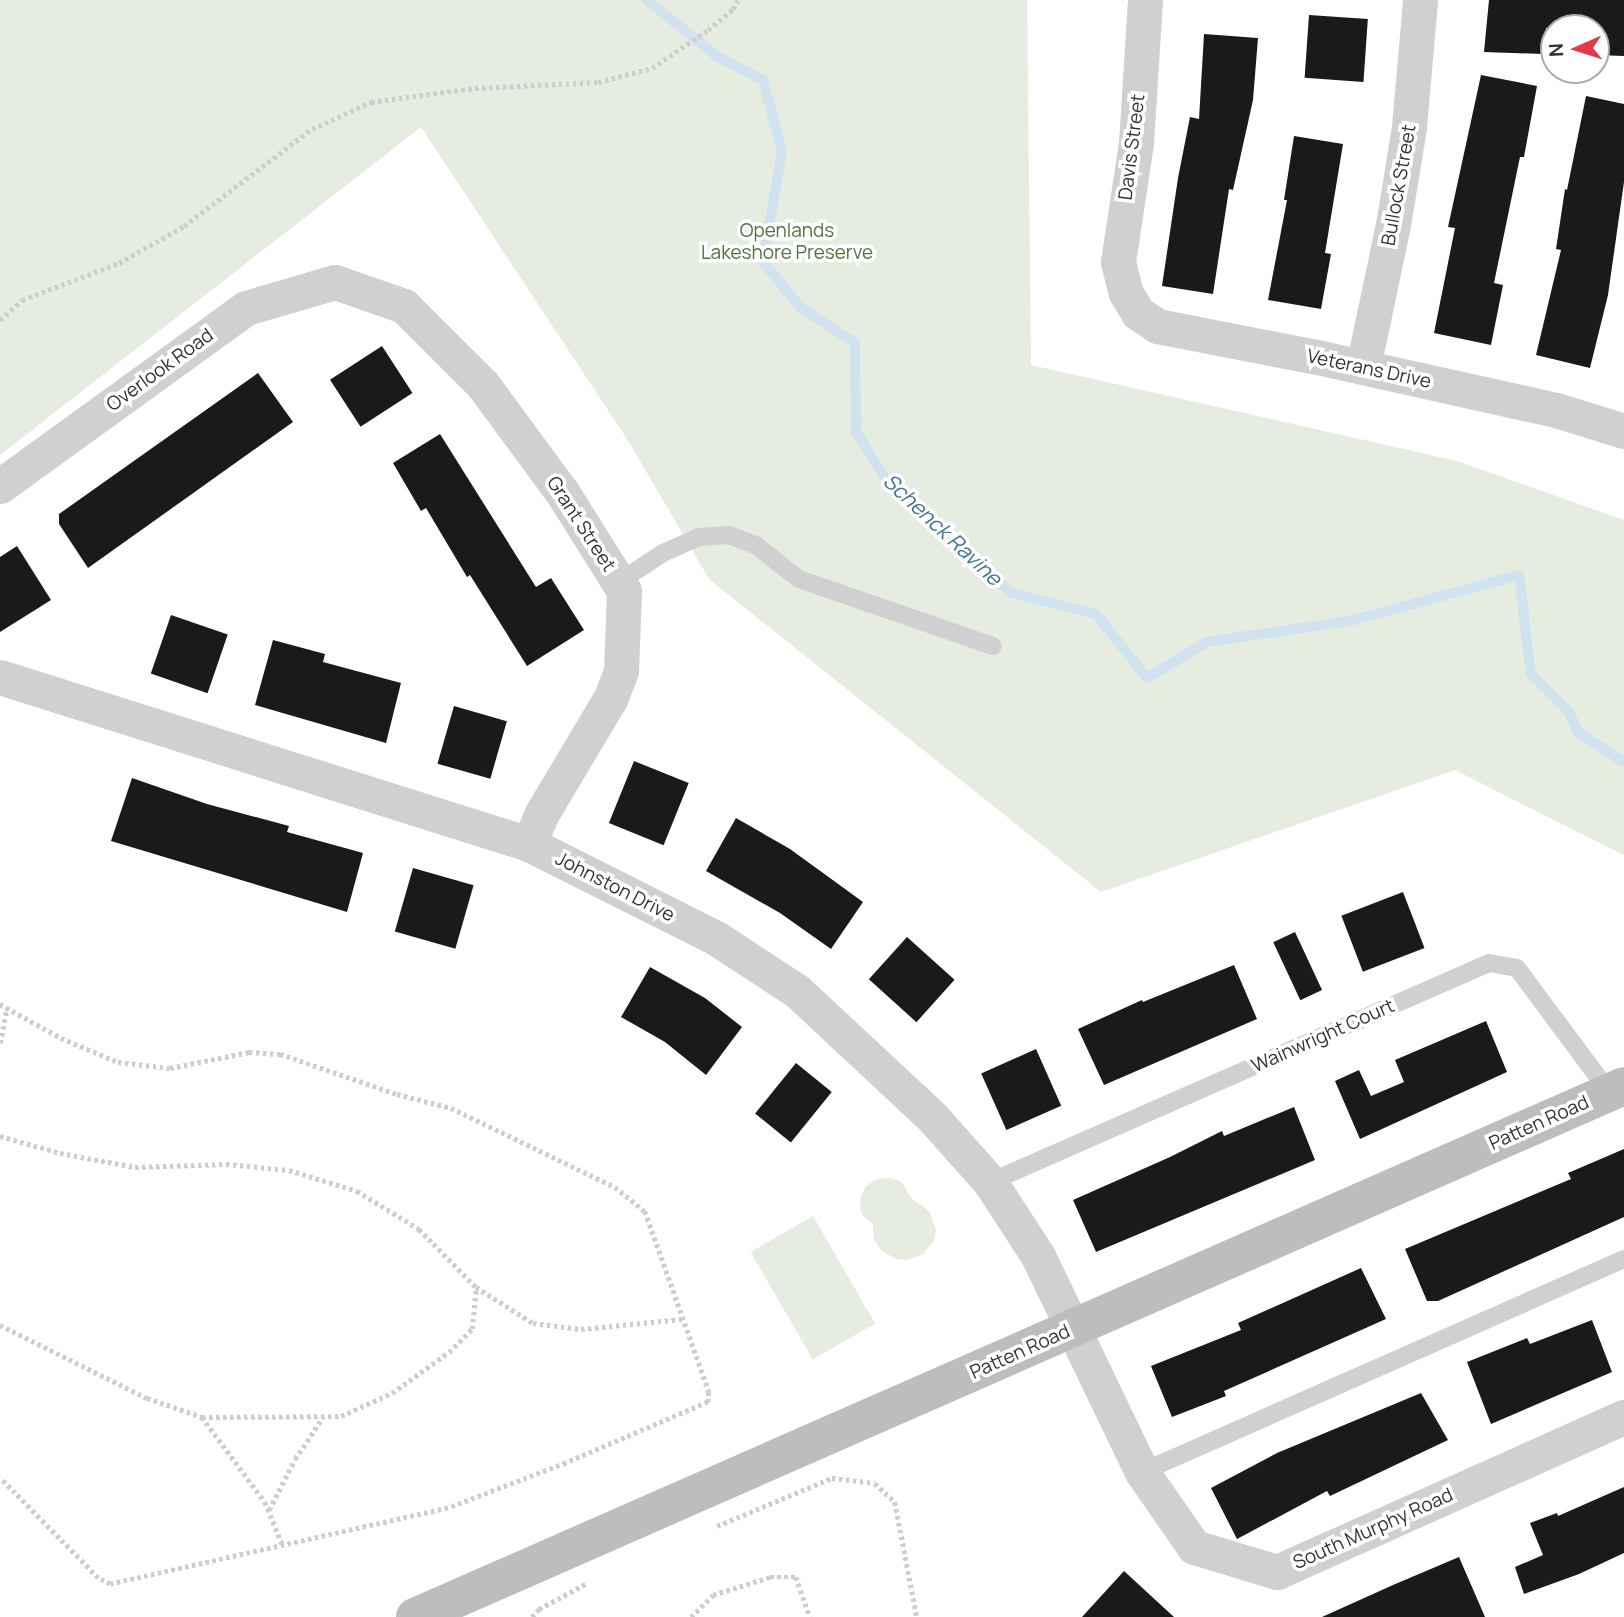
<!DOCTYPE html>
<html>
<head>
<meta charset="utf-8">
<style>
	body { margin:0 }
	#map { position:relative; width:1624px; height:1617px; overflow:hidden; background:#fff; font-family:Manrope,sans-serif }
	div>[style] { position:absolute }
	.green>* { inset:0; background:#e6ecdf; transform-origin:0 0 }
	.stream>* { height:10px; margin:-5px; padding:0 5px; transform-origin:5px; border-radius:5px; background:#cfe2ee }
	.building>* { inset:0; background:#1a1a1a; transform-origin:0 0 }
	.path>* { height:4.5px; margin-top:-2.25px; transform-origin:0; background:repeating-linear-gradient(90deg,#cdcdcd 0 3.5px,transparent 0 7px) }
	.lane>* { height:18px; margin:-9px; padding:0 9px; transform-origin:9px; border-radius:9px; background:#d0d0d0 }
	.street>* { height:35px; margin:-17.5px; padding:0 17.5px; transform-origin:17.5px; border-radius:17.5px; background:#d0d0d0 }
	.secondary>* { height:38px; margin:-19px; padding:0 19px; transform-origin:19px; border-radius:19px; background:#bdbdbd }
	span { translate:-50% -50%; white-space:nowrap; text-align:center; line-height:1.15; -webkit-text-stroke:7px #fff; paint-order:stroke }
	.street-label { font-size:19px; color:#333 }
	.park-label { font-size:19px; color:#56703f }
	.water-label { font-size:21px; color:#3f7597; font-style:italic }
	.north { position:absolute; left:1540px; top:14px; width:70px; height:70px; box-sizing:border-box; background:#fff; border:2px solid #adadad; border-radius:50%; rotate:267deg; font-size:19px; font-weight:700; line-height:28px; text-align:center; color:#333 }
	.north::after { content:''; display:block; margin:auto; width:24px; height:32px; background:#e63946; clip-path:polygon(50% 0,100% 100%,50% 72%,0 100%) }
</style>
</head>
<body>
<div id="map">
	<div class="green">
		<i style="clip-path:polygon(0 0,1027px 0,1031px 365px,1457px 461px,1624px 520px,1624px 855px,1455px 770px,1101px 892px,709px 579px,629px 442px,421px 127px,0 455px)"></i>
		<i style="clip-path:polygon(891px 1178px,902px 1182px,911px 1198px,929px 1211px,936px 1229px,934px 1241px,923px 1254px,907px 1260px,896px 1259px,882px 1251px,874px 1240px,873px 1224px,863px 1216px,860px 1209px,861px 1196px,866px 1186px,877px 1179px)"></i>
		<i style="left:813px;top:1216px;width:124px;height:72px;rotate:60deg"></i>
	</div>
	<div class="stream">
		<i style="left:647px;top:0;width:91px;rotate:38.8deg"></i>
		<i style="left:718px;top:57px;width:51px;rotate:27.1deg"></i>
		<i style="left:763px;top:80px;width:73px;rotate:75deg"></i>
		<i style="left:782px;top:151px;width:113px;rotate:99.7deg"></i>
		<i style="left:763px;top:262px;width:60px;rotate:50.4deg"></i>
		<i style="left:801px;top:308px;width:64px;rotate:32.9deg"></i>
		<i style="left:855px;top:343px;width:89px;rotate:89.4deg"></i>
		<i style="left:856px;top:432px;width:62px;rotate:57.6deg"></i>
		<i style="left:889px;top:484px;width:164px;rotate:41.8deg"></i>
		<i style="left:1011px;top:593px;width:88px;rotate:13.9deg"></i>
		<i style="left:1096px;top:614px;width:82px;rotate:51.4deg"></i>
		<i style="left:1147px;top:678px;width:70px;rotate:-31deg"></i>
		<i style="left:1207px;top:642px;width:145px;rotate:-8.4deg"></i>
		<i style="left:1350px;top:621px;width:175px;rotate:-15.2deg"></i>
		<i style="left:1519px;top:575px;width:100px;rotate:83.1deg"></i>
		<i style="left:1531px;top:674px;width:54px;rotate:45deg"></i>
		<i style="left:1569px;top:712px;width:22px;rotate:66deg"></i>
		<i style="left:1578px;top:732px;width:55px;rotate:33.1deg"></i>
	</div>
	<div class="building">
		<i style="clip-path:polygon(1489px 0,1624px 0,1624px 56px,1596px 55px,1596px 28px,1546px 28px,1543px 54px,1484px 52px)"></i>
		<i style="left:1309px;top:15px;width:59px;height:63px;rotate:4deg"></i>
		<i style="clip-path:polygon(1204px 34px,1258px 38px,1253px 100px,1233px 190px,1229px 189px,1213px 294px,1162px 286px,1178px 178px,1190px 117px,1199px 119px)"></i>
		<i style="clip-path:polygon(1481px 75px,1537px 86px,1524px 157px,1520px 157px,1494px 283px,1503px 285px,1491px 345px,1434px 333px,1455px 228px,1448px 227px)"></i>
		<i style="clip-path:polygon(1586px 96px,1624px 104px,1624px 182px,1608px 295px,1590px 368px,1536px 355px,1561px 250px,1556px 249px,1565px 189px,1567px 190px)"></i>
		<i style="clip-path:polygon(1294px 136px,1343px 144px,1325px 253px,1331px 254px,1321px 309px,1268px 300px,1287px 200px,1284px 200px)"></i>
		<i style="left:382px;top:346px;width:56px;height:62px;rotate:57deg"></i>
		<i style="clip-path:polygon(258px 373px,293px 422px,88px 568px,59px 524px,59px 514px)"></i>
		<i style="clip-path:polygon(440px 434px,536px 587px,551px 578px,584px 630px,527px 666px,470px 575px,467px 577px,426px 508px,421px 511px,393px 463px)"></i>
		<i style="clip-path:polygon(17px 546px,51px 600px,0 632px,0 557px)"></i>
		<i style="left:171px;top:615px;width:60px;height:62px;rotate:19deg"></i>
		<i style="clip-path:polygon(273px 640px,325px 654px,323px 662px,401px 683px,386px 743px,255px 705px)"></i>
		<i style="left:454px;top:706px;width:55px;height:60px;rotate:16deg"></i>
		<i style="left:634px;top:761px;width:59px;height:67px;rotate:22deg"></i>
		<i style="clip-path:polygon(132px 778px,207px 804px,289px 826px,287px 832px,363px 853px,347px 912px,111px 841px)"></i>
		<i style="clip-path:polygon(736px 818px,790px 849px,863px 902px,831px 949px,780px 913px,706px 871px)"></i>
		<i style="left:413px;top:868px;width:63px;height:66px;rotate:16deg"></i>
		<i style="left:1403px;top:892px;width:60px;height:66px;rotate:69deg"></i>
		<i style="left:1295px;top:932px;width:64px;height:24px;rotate:65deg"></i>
		<i style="left:907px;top:937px;width:64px;height:57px;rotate:42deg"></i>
		<i style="clip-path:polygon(1234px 965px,1257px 1019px,1104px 1085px,1078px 1029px,1142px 1000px,1143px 1002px)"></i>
		<i style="clip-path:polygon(650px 967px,705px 998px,742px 1027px,706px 1075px,665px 1042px,621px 1017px)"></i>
		<i style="clip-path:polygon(1486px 1021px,1507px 1072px,1360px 1139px,1335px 1081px,1359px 1070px,1371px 1096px,1404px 1082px,1395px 1060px)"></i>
		<i style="left:1036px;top:1049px;width:62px;height:60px;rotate:66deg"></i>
		<i style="left:796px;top:1063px;width:46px;height:65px;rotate:39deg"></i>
		<i style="clip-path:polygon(1294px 1107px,1315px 1160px,1096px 1252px,1073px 1200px,1170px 1157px,1222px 1131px,1224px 1136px)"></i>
		<i style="clip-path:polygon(1624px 1149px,1624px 1217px,1438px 1301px,1427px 1301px,1405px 1249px,1571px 1179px,1568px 1173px)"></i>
		<i style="clip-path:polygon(1361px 1268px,1386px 1319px,1224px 1391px,1226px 1396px,1172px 1417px,1151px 1366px,1241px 1330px,1238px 1323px)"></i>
		<i style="clip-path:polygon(1592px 1320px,1612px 1372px,1491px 1424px,1467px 1362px,1527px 1338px,1530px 1344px)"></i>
		<i style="clip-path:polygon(1421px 1393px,1448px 1440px,1330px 1496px,1327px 1491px,1237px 1539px,1211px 1488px,1277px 1453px)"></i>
		<i style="clip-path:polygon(1624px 1487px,1624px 1553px,1579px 1574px,1524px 1594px,1515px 1567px,1543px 1555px,1530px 1523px,1557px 1513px,1558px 1516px)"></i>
		<i style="clip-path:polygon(1459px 1557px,1485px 1617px,1322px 1617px,1393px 1585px)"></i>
		<i style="clip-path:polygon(1124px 1571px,1174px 1617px,1082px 1617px)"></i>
	</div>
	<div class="path">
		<i style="left:0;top:320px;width:30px;rotate:-42deg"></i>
		<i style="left:22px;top:300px;width:104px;rotate:-20.9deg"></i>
		<i style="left:119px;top:263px;width:75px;rotate:-29.6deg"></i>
		<i style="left:184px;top:226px;width:161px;rotate:-37.2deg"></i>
		<i style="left:312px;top:129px;width:65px;rotate:-24.6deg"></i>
		<i style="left:371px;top:102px;width:105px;rotate:-7.7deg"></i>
		<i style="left:475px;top:88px;width:123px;rotate:-2.8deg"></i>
		<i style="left:598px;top:82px;width:56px;rotate:-14.5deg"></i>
		<i style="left:652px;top:68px;width:68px;rotate:-34.2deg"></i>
		<i style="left:708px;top:30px;width:33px;rotate:-40deg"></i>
		<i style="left:733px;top:9px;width:10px;rotate:-61deg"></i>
		<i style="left:0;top:1004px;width:70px;rotate:29.1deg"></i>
		<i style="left:61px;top:1038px;width:62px;rotate:22.8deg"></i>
		<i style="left:118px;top:1062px;width:52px;rotate:6.6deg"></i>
		<i style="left:170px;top:1068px;width:81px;rotate:-11.4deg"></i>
		<i style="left:249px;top:1052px;width:31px;rotate:4deg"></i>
		<i style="left:280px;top:1054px;width:124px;rotate:18.9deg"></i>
		<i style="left:397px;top:1094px;width:56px;rotate:14.5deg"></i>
		<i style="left:451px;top:1108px;width:182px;rotate:25.7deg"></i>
		<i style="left:615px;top:1187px;width:38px;rotate:39deg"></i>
		<i style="left:645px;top:1211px;width:192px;rotate:70.5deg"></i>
		<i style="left:709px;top:1392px;width:10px;rotate:96deg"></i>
		<i style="left:708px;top:1402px;width:155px;rotate:156.8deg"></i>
		<i style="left:566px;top:1463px;width:126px;rotate:159.1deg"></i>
		<i style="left:448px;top:1508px;width:346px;rotate:167.3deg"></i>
		<i style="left:110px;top:1584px;width:13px;rotate:-153deg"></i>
		<i style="left:98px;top:1578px;width:140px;rotate:-134.4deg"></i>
		<i style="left:0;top:1043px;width:36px;rotate:-79deg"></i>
		<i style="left:0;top:1136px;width:62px;rotate:15.8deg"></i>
		<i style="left:60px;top:1153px;width:76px;rotate:10.6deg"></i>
		<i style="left:135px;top:1167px;width:91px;rotate:-1.9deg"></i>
		<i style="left:226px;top:1164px;width:63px;rotate:5.4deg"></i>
		<i style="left:289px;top:1170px;width:71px;rotate:17.2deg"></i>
		<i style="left:357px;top:1191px;width:73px;rotate:31.5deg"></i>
		<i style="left:419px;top:1229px;width:81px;rotate:45.5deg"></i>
		<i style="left:476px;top:1287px;width:67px;rotate:32.3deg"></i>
		<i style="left:533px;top:1323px;width:48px;rotate:7.1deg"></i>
		<i style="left:581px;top:1329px;width:102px;rotate:-5.6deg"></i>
		<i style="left:0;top:1325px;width:164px;rotate:26.4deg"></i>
		<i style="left:147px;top:1398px;width:58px;rotate:19.1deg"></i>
		<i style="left:202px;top:1417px;width:139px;rotate:-0.4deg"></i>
		<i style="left:341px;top:1416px;width:56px;rotate:-24.3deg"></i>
		<i style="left:392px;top:1393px;width:70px;rotate:-35.7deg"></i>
		<i style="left:449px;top:1352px;width:33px;rotate:-45deg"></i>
		<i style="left:472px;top:1329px;width:42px;rotate:-84.6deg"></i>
		<i style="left:202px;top:1417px;width:106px;rotate:53.5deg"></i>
		<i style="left:265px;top:1502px;width:48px;rotate:67.8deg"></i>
		<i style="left:269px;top:1510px;width:57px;rotate:-63deg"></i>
		<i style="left:295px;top:1459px;width:50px;rotate:-56.3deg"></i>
		<i style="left:717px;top:1526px;width:125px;rotate:-22.7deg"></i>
		<i style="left:832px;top:1478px;width:43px;rotate:6.6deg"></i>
		<i style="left:875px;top:1483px;width:28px;rotate:44deg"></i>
		<i style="left:895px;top:1502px;width:117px;rotate:79.2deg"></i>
		<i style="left:532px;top:1617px;width:11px;rotate:-49deg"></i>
		<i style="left:539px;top:1609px;width:55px;rotate:-28.4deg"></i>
		<i style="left:691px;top:1617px;width:31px;rotate:-45deg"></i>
		<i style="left:713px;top:1595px;width:60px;rotate:-17.5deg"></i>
		<i style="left:770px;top:1577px;width:26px"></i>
		<i style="left:796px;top:1577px;width:42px;rotate:70.7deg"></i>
	</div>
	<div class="lane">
		<i style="left:619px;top:582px;width:53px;rotate:-33.4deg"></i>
		<i style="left:663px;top:553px;width:39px;rotate:-24deg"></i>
		<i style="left:699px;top:537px;width:30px;rotate:-4deg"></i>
		<i style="left:729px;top:535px;width:30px;rotate:21deg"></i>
		<i style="left:757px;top:546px;width:53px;rotate:38.2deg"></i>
		<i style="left:799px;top:579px;width:205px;rotate:19.1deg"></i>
		<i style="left:990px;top:1182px;width:545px;rotate:-23.7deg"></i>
		<i style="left:1489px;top:963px;width:28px;rotate:10deg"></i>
		<i style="left:1517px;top:968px;width:154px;rotate:53.4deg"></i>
		<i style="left:1142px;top:1472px;width:527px;rotate:-23.84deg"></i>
	</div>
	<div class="street">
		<i style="left:1145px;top:0;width:143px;rotate:93.6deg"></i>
		<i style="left:1136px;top:143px;width:120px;rotate:98.6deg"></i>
		<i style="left:1118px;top:262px;width:32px;rotate:76deg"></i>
		<i style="left:1126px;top:293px;width:23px;rotate:59deg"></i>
		<i style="left:1138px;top:313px;width:23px;rotate:34deg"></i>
		<i style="left:1157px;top:326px;width:163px;rotate:11deg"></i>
		<i style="left:1317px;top:357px;width:245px;rotate:12.5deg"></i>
		<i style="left:1556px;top:410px;width:71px;rotate:17.2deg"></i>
		<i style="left:1363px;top:367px;width:145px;rotate:-78.1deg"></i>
		<i style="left:1393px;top:225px;width:99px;rotate:-80.7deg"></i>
		<i style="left:1409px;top:127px;width:127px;rotate:-85deg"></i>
		<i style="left:0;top:486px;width:304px;rotate:-35.9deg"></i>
		<i style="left:246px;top:308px;width:93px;rotate:-16.3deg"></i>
		<i style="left:335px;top:282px;width:73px;rotate:19.2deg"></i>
		<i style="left:404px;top:306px;width:112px;rotate:45deg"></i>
		<i style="left:483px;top:385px;width:133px;rotate:53.6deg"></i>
		<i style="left:562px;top:492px;width:117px;rotate:57.9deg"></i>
		<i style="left:624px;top:591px;width:80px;rotate:92.1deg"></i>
		<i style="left:621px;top:671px;width:30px;rotate:111deg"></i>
		<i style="left:610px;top:699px;width:133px;rotate:120.8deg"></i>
		<i style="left:542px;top:813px;width:34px;rotate:113deg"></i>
		<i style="left:0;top:677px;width:555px;rotate:17.52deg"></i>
		<i style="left:529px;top:844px;width:209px;rotate:26.7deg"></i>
		<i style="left:716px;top:938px;width:97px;rotate:33.2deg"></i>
		<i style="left:797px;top:991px;width:186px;rotate:43deg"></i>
		<i style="left:933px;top:1118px;width:86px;rotate:48.3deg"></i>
		<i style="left:990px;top:1182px;width:88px;rotate:57deg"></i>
		<i style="left:1038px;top:1256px;width:240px;rotate:64.3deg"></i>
		<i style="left:1142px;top:1472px;width:91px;rotate:55.3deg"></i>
		<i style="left:1194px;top:1547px;width:87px;rotate:16.8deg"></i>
		<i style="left:1277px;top:1572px;width:380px;rotate:-24.1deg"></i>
	</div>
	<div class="secondary">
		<i style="left:415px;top:1617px;width:1320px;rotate:-23.71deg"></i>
	</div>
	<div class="street-label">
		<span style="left:1132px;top:147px;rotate:-83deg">Davis Street</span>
		<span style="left:1399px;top:185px;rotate:-80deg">Bullock Street</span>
		<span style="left:1369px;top:369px;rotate:12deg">Veterans Drive</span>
		<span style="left:160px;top:370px;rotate:-36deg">Overlook Road</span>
		<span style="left:581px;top:524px;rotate:57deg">Grant Street</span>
		<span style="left:615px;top:887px;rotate:27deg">Johnston Drive</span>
		<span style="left:1323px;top:1036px;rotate:-24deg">Wainwright Court</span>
		<span style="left:1539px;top:1123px;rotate:-24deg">Patten Road</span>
		<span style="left:1020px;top:1352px;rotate:-24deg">Patten Road</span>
		<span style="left:1373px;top:1529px;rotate:-24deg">South Murphy Road</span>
	</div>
	<div class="park-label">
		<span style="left:787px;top:242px">Openlands<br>Lakeshore Preserve</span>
	</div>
	<div class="water-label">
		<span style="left:943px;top:529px;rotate:43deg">Schenck Ravine</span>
	</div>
	<div class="north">N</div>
</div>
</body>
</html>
